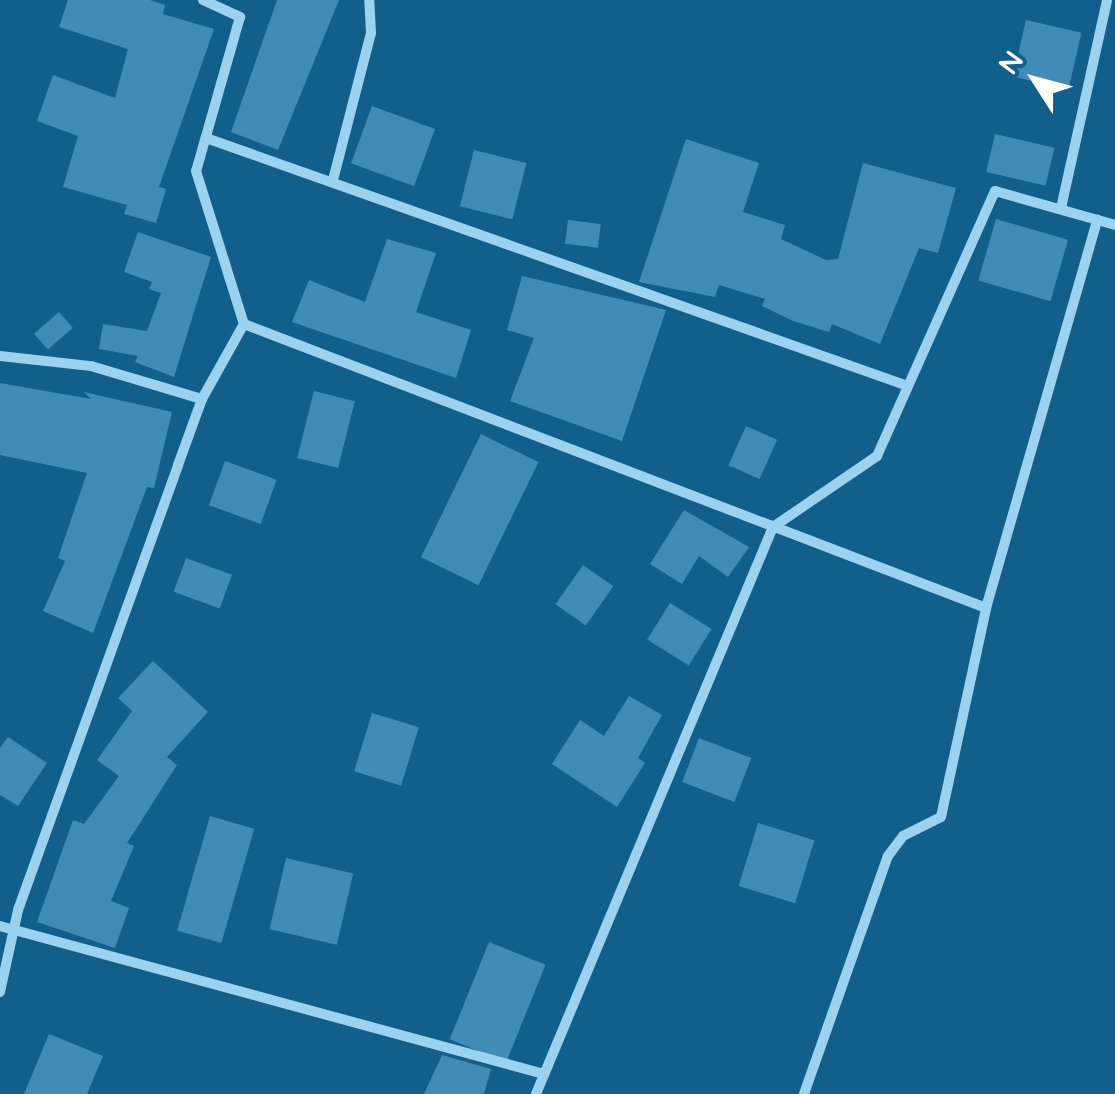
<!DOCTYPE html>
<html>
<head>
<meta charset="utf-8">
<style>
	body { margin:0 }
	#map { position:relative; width:1115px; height:1094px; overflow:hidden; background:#135f8b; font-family:Quicksand,sans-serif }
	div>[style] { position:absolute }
	.building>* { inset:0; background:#408cb7; transform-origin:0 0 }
	.minor>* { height:10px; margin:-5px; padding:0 5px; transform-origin:5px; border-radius:5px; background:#9bd2f0 }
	span { translate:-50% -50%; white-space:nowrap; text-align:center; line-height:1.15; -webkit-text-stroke:8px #135f8b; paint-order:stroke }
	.north { position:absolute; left:985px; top:30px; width:100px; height:100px; -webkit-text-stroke:8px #135f8b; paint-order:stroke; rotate:306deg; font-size:28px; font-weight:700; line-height:40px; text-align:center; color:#fff }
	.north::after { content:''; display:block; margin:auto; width:35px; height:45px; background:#fff; clip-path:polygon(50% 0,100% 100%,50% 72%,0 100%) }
</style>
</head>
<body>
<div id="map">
	<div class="building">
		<i style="clip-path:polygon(68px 0,150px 0,165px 5px,163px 14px,214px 29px,159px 187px,166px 189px,156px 223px,124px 214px,127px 205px,63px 187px,78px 136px,37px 121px,53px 75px,115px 98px,128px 49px,59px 27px)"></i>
		<i style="clip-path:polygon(277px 0,339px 0,278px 150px,231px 132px)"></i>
		<i style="left:1026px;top:20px;width:57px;height:58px;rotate:13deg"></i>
		<i style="left:372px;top:106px;width:67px;height:61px;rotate:20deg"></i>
		<i style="left:995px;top:134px;width:61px;height:39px;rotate:13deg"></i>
		<i style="clip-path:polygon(686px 139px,759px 163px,743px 212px,785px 225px,781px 239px,826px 260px,838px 259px,863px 163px,956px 188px,938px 253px,919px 248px,880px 344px,832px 324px,829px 332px,793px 321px,762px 306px,765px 299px,719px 285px,715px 297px,639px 282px)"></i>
		<i style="left:474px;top:150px;width:54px;height:58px;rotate:14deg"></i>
		<i style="left:996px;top:219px;width:75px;height:64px;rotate:16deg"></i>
		<i style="left:568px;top:220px;width:33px;height:24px;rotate:7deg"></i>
		<i style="clip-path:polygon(138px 232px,211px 257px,174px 377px,135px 362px,138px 356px,99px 349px,103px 324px,147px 331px,161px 293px,149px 289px,152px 282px,124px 272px)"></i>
		<i style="clip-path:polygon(387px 239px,436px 253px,416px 312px,471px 330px,456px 378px,292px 322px,309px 280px,365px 302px)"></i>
		<i style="clip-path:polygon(522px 276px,666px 310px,622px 441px,510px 401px,534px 338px,507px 330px)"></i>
		<i style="left:59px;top:312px;width:21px;height:33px;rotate:49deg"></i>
		<i style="clip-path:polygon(0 383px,91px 399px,84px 392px,172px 412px,154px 488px,147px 487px,93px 633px,43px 611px,65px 561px,58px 558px,87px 473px,0 455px)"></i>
		<i style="left:314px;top:391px;width:42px;height:69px;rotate:14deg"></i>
		<i style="left:746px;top:426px;width:34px;height:43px;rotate:24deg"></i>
		<i style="left:481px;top:434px;width:64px;height:137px;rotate:26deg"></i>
		<i style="left:225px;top:461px;width:55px;height:47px;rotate:20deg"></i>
		<i style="clip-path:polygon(684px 510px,749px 547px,728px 577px,699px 556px,682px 584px,650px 564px)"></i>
		<i style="left:186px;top:558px;width:49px;height:36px;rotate:20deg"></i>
		<i style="left:583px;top:565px;width:37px;height:48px;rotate:35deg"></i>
		<i style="left:670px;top:603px;width:49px;height:43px;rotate:32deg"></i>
		<i style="clip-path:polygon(153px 661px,208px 712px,167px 757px,177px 765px,127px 843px,134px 846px,111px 901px,129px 908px,115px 948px,37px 922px,73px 820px,84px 824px,119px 776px,97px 760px,132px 711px,118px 698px)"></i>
		<i style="clip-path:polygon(629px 696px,662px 715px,638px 758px,645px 763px,617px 807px,552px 764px,580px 720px,604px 736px)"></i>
		<i style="left:372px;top:713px;width:49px;height:61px;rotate:17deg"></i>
		<i style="clip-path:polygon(8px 737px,47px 763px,18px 806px,0 795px,0 748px)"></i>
		<i style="left:699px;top:738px;width:56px;height:47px;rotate:21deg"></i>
		<i style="left:210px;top:816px;width:46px;height:119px;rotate:16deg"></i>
		<i style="left:758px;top:823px;width:59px;height:66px;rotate:17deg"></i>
		<i style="left:286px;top:858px;width:69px;height:73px;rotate:13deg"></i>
		<i style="left:489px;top:942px;width:61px;height:105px;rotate:22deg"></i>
		<i style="clip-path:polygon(49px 1034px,103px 1056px,87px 1094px,24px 1094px)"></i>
		<i style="clip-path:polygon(442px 1055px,491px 1069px,484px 1094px,424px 1094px)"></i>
	</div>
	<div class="minor">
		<i style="left:203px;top:0;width:41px;rotate:24.7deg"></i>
		<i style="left:240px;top:17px;width:160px;rotate:105.9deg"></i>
		<i style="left:196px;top:171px;width:160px;rotate:72.6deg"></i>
		<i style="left:244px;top:324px;width:794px;rotate:20.94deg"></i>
		<i style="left:206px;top:138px;width:741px;rotate:19.46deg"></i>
		<i style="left:333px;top:180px;width:152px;rotate:-75.5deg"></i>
		<i style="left:371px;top:33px;width:33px;rotate:-93deg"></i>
		<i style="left:1061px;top:208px;width:213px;rotate:-77.5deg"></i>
		<i style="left:0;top:356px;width:92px;rotate:6.3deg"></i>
		<i style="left:91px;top:366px;width:116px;rotate:16.6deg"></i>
		<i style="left:0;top:926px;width:564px;rotate:15.22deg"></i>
		<i style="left:0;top:992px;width:84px;rotate:-77.6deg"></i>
		<i style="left:18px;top:910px;width:473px;rotate:-70.2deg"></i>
		<i style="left:178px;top:465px;width:70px;rotate:-70deg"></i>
		<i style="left:202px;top:399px;width:86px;rotate:-60.8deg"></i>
		<i style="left:536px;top:1094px;width:615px;rotate:-67.32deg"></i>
		<i style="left:773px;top:527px;width:126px;rotate:-34.3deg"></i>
		<i style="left:877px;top:456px;width:290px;rotate:-66deg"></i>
		<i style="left:995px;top:191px;width:125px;rotate:15.8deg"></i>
		<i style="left:804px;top:1094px;width:252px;rotate:-70.6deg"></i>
		<i style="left:888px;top:856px;width:25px;rotate:-53deg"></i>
		<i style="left:903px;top:836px;width:42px;rotate:-26.6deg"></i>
		<i style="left:941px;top:817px;width:214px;rotate:-77.8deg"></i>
		<i style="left:986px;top:608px;width:404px;rotate:-74deg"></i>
	</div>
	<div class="north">N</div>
</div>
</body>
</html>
